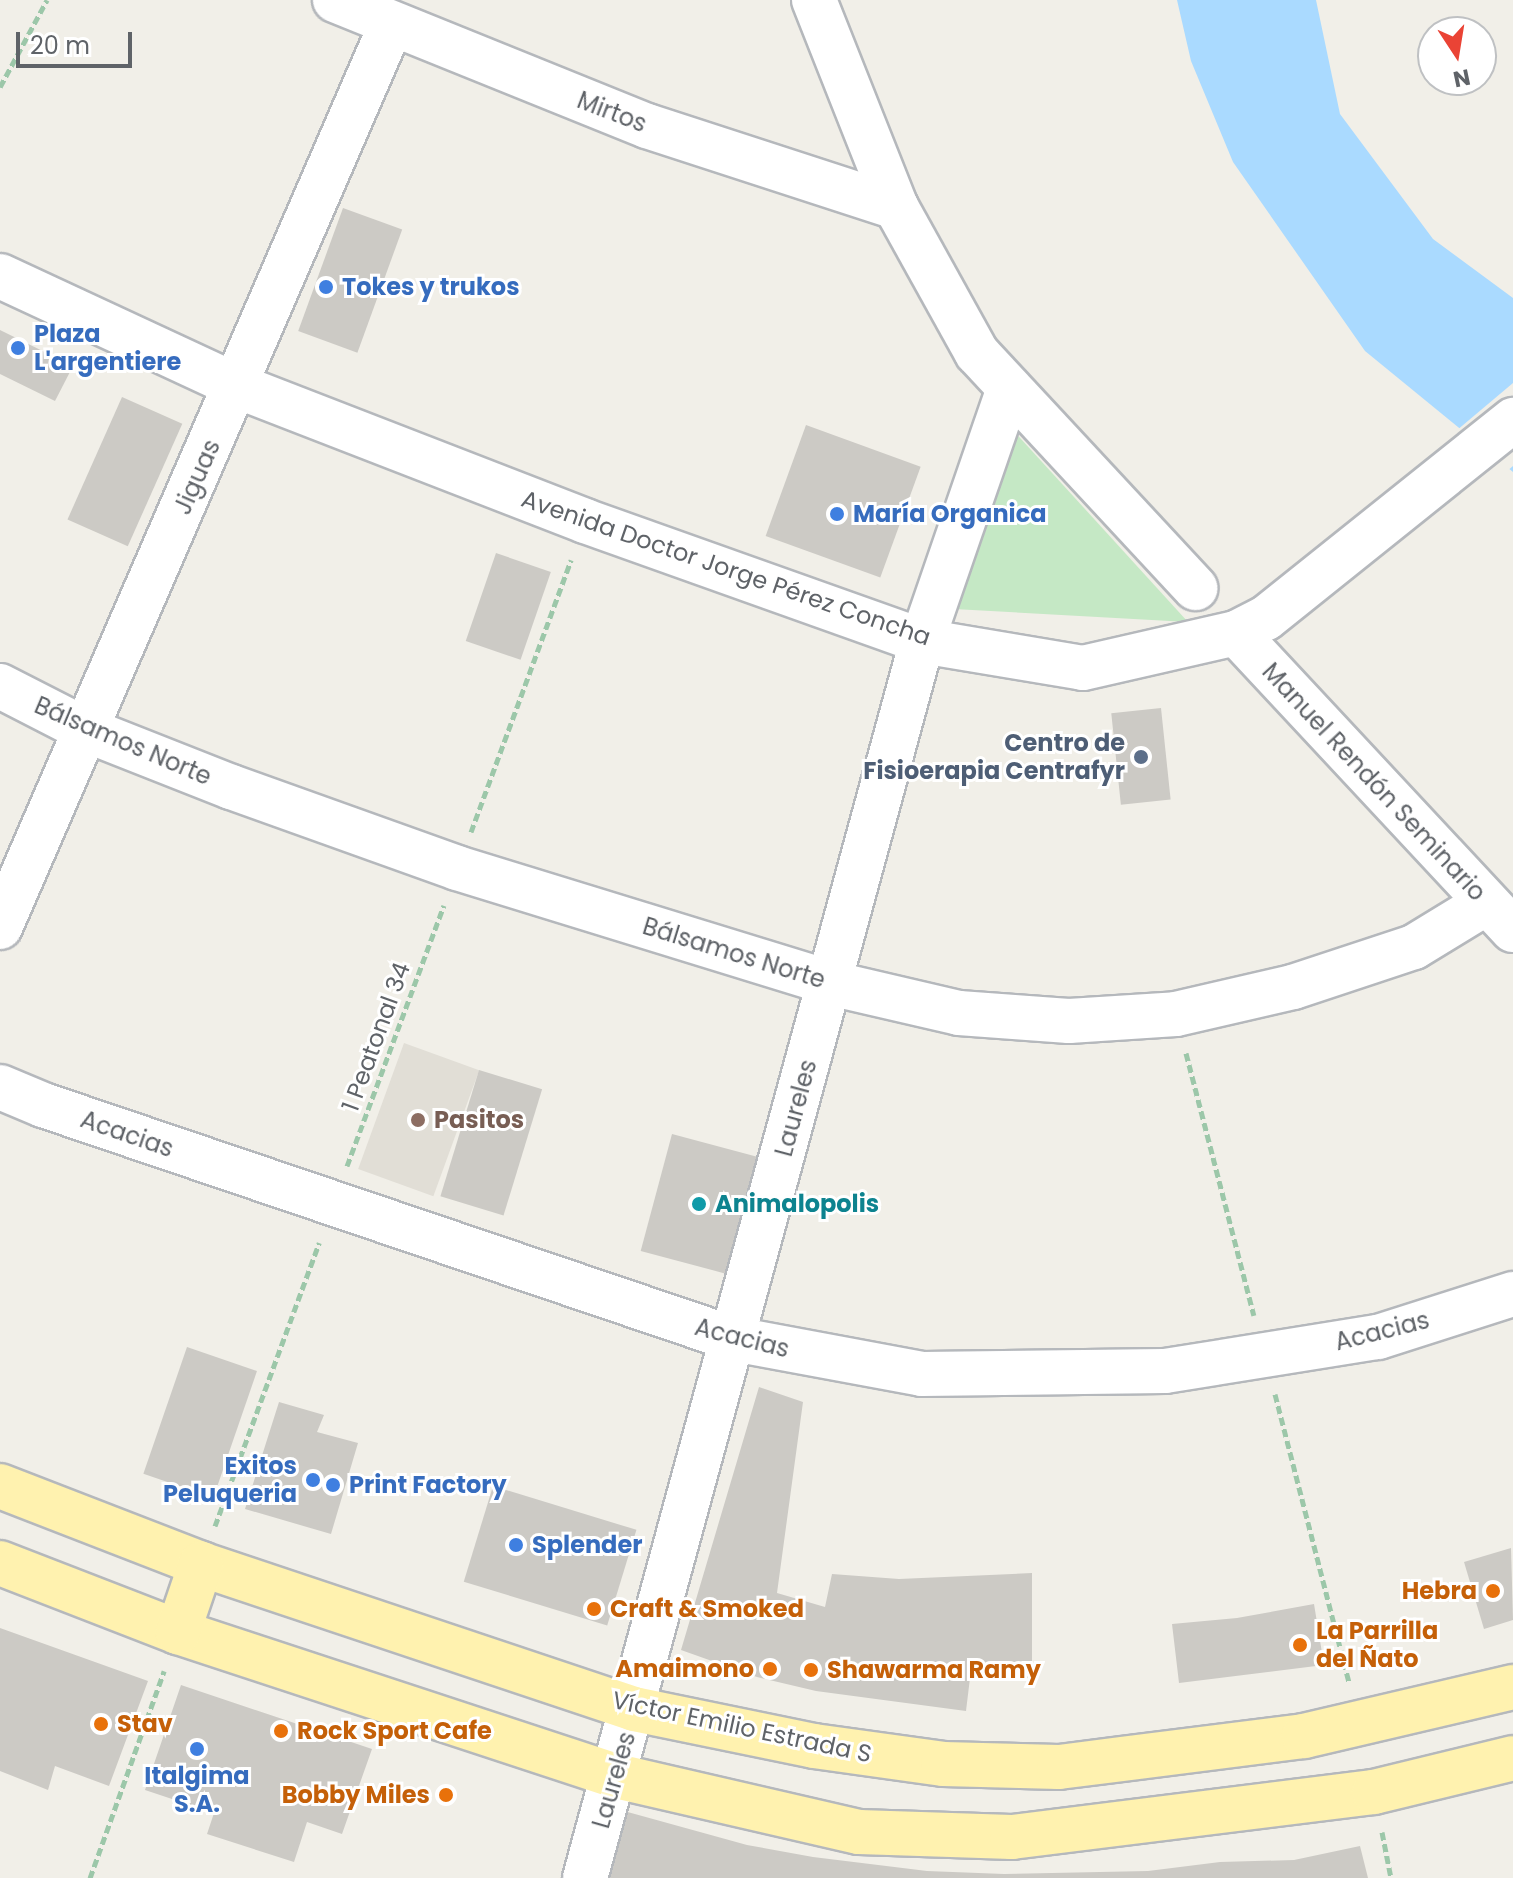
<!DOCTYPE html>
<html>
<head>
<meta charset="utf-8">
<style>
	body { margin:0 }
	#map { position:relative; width:1513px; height:1878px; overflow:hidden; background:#f1efe8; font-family:Poppins,sans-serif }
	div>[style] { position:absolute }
	.education>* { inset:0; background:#e1ded6; transform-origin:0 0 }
	.green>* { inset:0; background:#c5e8c5 }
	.water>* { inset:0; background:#aadaff }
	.pier>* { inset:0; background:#f1efe8 }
	.building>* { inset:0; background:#cccac5; transform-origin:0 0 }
	.path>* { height:5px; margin-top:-2.5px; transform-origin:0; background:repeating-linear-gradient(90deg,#9cc7a9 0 8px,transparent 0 12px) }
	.roads { filter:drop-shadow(2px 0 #b5b8bc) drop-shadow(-2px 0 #b5b8bc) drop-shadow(0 2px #b5b8bc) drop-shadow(0 -2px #b5b8bc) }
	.minor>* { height:44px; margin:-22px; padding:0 22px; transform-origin:22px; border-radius:22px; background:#fff }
	.major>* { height:44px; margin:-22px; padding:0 22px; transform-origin:22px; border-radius:22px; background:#fff2af }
	.dots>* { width:22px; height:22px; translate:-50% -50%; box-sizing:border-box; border:4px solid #fff; border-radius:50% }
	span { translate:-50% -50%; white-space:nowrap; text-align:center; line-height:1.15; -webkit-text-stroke:6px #fff; paint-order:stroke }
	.street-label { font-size:24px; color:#5f6368 }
	.shop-label { font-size:24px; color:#366cbe; font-weight:700 }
	.left { translate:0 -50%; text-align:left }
	.right { translate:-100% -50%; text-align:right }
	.service-label { font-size:24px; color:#4e5e75; font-weight:700 }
	.education-label { font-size:24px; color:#785e54; font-weight:700 }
	.culture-label { font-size:24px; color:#0d838f; font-weight:700 }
	.food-label { font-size:24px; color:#c56008; font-weight:700 }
	.north { position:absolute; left:1417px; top:16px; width:80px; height:80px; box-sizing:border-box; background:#fff; border:2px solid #bfc1c3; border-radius:50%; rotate:168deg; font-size:22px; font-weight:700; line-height:32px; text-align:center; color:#5f6368 }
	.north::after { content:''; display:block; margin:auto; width:28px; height:36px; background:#ea4335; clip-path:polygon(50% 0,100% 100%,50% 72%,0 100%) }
	.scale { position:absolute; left:16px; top:32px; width:116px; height:36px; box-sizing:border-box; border:4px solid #5f6368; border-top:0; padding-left:10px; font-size:24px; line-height:28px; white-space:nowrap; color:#5f6368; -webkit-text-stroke:6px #fff; paint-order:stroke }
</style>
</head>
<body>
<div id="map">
	<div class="education">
		<i style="left:404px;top:1043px;width:80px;height:134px;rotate:20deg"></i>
	</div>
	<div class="green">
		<i style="clip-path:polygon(1012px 429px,1188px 622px,954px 609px)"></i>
	</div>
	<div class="water">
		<i style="clip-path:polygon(1177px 0,1316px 0,1340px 114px,1433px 239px,1513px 298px,1513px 472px,1365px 351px,1233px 162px,1191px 61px)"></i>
	</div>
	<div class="pier">
		<i style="clip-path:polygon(1513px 383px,1513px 466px,1506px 472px,1456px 431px)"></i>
	</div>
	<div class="building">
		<i style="left:343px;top:208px;width:63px;height:131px;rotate:20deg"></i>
		<i style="clip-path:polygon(0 330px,73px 366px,55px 401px,0 374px)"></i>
		<i style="left:122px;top:397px;width:66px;height:134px;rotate:24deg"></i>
		<i style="left:806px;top:425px;width:122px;height:118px;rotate:20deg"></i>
		<i style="left:496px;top:553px;width:58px;height:93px;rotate:19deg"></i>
		<i style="left:1161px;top:708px;width:92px;height:50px;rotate:84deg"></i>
		<i style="left:479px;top:1070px;width:66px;height:132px;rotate:17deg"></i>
		<i style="left:672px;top:1134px;width:88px;height:121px;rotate:15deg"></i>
		<i style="left:187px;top:1347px;width:74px;height:134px;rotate:19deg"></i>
		<i style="clip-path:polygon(759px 1387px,803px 1402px,777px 1593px,825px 1607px,832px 1574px,899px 1579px,1032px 1573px,1032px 1678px,970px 1678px,966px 1711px,816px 1691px,757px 1677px,681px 1650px)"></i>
		<i style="clip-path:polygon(279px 1402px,324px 1415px,317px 1432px,358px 1443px,331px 1534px,245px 1509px)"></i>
		<i style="left:493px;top:1486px;width:150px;height:100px;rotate:17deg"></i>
		<i style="clip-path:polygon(1511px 1548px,1513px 1620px,1484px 1629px,1464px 1562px)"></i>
		<i style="clip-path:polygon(1314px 1604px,1324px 1665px,1179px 1683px,1172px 1624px,1237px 1618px)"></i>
		<i style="clip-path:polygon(0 1628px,148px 1681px,109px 1786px,55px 1766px,48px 1790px,0 1771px)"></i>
		<i style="clip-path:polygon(181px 1685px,372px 1749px,342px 1834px,307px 1822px,294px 1862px,207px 1834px,214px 1813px,145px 1790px)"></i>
		<i style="clip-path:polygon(624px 1811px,747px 1845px,813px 1857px,927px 1871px,1004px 1874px,1148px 1871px,1220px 1862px,1294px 1860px,1360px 1846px,1368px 1878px,603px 1878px)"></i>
	</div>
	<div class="path">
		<i style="left:0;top:87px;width:99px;rotate:-61.6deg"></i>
		<i style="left:471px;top:832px;width:290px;rotate:-69.8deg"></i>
		<i style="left:1186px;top:1053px;width:271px;rotate:75.5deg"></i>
		<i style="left:347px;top:1166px;width:278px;rotate:-69.6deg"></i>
		<i style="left:1275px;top:1394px;width:298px;rotate:75.6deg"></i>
		<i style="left:215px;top:1526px;width:302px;rotate:-69.8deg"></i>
		<i style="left:1382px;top:1832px;width:47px;rotate:78.9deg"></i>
		<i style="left:90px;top:1878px;width:220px;rotate:-70.3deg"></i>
	</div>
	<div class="roads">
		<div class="minor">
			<i style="left:335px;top:0;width:336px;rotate:22deg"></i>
			<i style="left:647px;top:126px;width:262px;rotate:18deg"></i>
			<i style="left:814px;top:0;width:223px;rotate:68.4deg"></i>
			<i style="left:896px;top:207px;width:167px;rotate:61deg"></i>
			<i style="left:977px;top:353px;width:321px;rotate:47.1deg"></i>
			<i style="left:0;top:276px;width:261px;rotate:24.9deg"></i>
			<i style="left:237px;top:386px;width:373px;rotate:21.2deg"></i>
			<i style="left:585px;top:521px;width:358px;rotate:19.6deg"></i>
			<i style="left:922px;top:641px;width:163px;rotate:9.5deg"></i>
			<i style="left:1083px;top:668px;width:157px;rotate:-12.9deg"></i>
			<i style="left:1236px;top:633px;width:34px;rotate:-27deg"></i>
			<i style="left:1266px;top:618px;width:317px;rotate:-38.7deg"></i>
			<i style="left:1236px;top:633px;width:406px;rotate:47deg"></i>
			<i style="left:0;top:686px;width:94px;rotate:27.1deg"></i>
			<i style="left:84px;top:729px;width:158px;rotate:21.5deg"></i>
			<i style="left:231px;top:787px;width:240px;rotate:19.7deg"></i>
			<i style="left:457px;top:868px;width:390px;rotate:17.1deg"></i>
			<i style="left:830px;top:983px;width:132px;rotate:13.1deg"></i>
			<i style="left:959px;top:1013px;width:110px;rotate:4.2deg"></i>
			<i style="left:1069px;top:1021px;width:107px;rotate:-3.7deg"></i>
			<i style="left:1176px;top:1014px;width:120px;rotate:-13deg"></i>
			<i style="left:1293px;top:987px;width:127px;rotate:-18.3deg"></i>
			<i style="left:1414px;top:947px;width:84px;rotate:-31.4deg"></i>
			<i style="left:0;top:927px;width:983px;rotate:-66.56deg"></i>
			<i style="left:0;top:1087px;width:47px;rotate:22.7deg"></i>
			<i style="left:43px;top:1105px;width:730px;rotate:18.71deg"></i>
			<i style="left:734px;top:1339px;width:191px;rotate:10.5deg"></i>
			<i style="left:922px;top:1374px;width:243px;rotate:-0.7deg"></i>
			<i style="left:1165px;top:1371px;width:216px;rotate:-9.1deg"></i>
			<i style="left:1378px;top:1337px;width:142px;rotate:-17.7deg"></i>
			<i style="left:585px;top:1878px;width:1282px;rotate:-74.76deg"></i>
			<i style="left:922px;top:641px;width:267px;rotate:-71deg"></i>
		</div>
		<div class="major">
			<i style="left:0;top:1486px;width:216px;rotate:21.2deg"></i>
			<i style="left:201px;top:1564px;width:457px;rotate:18.5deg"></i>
			<i style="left:634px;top:1709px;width:184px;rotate:11.6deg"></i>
			<i style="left:814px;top:1746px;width:130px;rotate:7.9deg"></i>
			<i style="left:943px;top:1764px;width:116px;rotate:1.5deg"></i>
			<i style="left:1059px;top:1767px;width:247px;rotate:-7.2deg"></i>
			<i style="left:1304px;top:1736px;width:215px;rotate:-13.2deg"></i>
			<i style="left:0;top:1563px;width:191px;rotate:21.2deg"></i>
			<i style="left:178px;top:1632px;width:461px;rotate:18.2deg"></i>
			<i style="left:616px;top:1776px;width:249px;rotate:13deg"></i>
			<i style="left:859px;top:1832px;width:153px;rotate:1.9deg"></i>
			<i style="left:1012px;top:1837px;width:365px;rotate:-7.1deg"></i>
			<i style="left:1374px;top:1792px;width:143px;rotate:-13.7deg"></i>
			<i style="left:178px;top:1632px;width:72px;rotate:-71.3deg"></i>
		</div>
	</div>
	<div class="dots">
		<i style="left:326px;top:287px;background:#3f7fe0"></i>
		<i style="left:18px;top:348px;background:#3f7fe0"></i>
		<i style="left:837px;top:514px;background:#3f7fe0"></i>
		<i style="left:1141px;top:757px;background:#5c6f8a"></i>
		<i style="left:418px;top:1120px;background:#8d6e63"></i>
		<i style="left:699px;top:1204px;background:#0f9aa8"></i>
		<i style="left:313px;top:1480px;background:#3f7fe0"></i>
		<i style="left:333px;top:1485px;background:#3f7fe0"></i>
		<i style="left:516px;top:1545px;background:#3f7fe0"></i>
		<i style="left:1493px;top:1591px;background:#e8710a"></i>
		<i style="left:594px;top:1609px;background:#e8710a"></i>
		<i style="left:1300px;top:1645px;background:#e8710a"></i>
		<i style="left:770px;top:1669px;background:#e8710a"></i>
		<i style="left:811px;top:1670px;background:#e8710a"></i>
		<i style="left:101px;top:1724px;background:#e8710a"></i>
		<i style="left:281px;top:1731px;background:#e8710a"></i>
		<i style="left:197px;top:1749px;background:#3f7fe0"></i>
		<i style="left:446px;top:1795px;background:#e8710a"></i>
	</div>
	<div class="street-label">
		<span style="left:612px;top:112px;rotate:21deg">Mirtos</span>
		<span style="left:197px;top:477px;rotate:-66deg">Jiguas</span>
		<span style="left:726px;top:568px;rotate:19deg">Avenida Doctor Jorge Pérez Concha</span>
		<span style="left:123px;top:741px;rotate:23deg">Bálsamos Norte</span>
		<span style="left:1374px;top:782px;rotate:47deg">Manuel Rendón Seminario</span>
		<span style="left:734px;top:953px;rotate:17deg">Bálsamos Norte</span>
		<span style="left:376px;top:1037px;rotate:-70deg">1 Peatonal 34</span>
		<span style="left:796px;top:1108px;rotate:-75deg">Laureles</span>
		<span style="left:127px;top:1134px;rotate:19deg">Acacias</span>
		<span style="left:1382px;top:1331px;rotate:-14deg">Acacias</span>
		<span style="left:742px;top:1338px;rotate:14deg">Acacias</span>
		<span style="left:742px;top:1727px;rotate:12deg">Víctor Emilio Estrada S</span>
		<span style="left:614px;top:1780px;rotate:-74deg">Laureles</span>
	</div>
	<div class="shop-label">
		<span class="left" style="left:342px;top:287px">Tokes y trukos</span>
		<span class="left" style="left:34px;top:348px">Plaza<br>L'argentiere</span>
		<span class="left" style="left:853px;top:514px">María Organica</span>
		<span class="right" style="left:297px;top:1480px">Exitos<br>Peluqueria</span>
		<span class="left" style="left:349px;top:1485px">Print Factory</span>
		<span class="left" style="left:532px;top:1545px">Splender</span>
		<span style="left:197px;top:1790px">Italgima<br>S.A.</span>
	</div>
	<div class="service-label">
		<span class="right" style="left:1125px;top:757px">Centro de<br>Fisioerapia Centrafyr</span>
	</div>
	<div class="education-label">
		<span class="left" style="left:434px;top:1120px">Pasitos</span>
	</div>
	<div class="culture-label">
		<span class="left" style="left:715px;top:1204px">Animalopolis</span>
	</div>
	<div class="food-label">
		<span class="right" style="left:1477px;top:1591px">Hebra</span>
		<span class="left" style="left:610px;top:1609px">Craft &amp; Smoked</span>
		<span class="left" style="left:1316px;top:1645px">La Parrilla<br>del Ñato</span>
		<span class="right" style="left:754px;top:1669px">Amaimono</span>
		<span class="left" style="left:827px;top:1670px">Shawarma Ramy</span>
		<span class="left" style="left:117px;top:1724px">Stav</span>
		<span class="left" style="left:297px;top:1731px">Rock Sport Cafe</span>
		<span class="right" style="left:430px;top:1795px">Bobby Miles</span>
	</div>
	<div class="north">N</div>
	<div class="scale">20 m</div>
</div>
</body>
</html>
